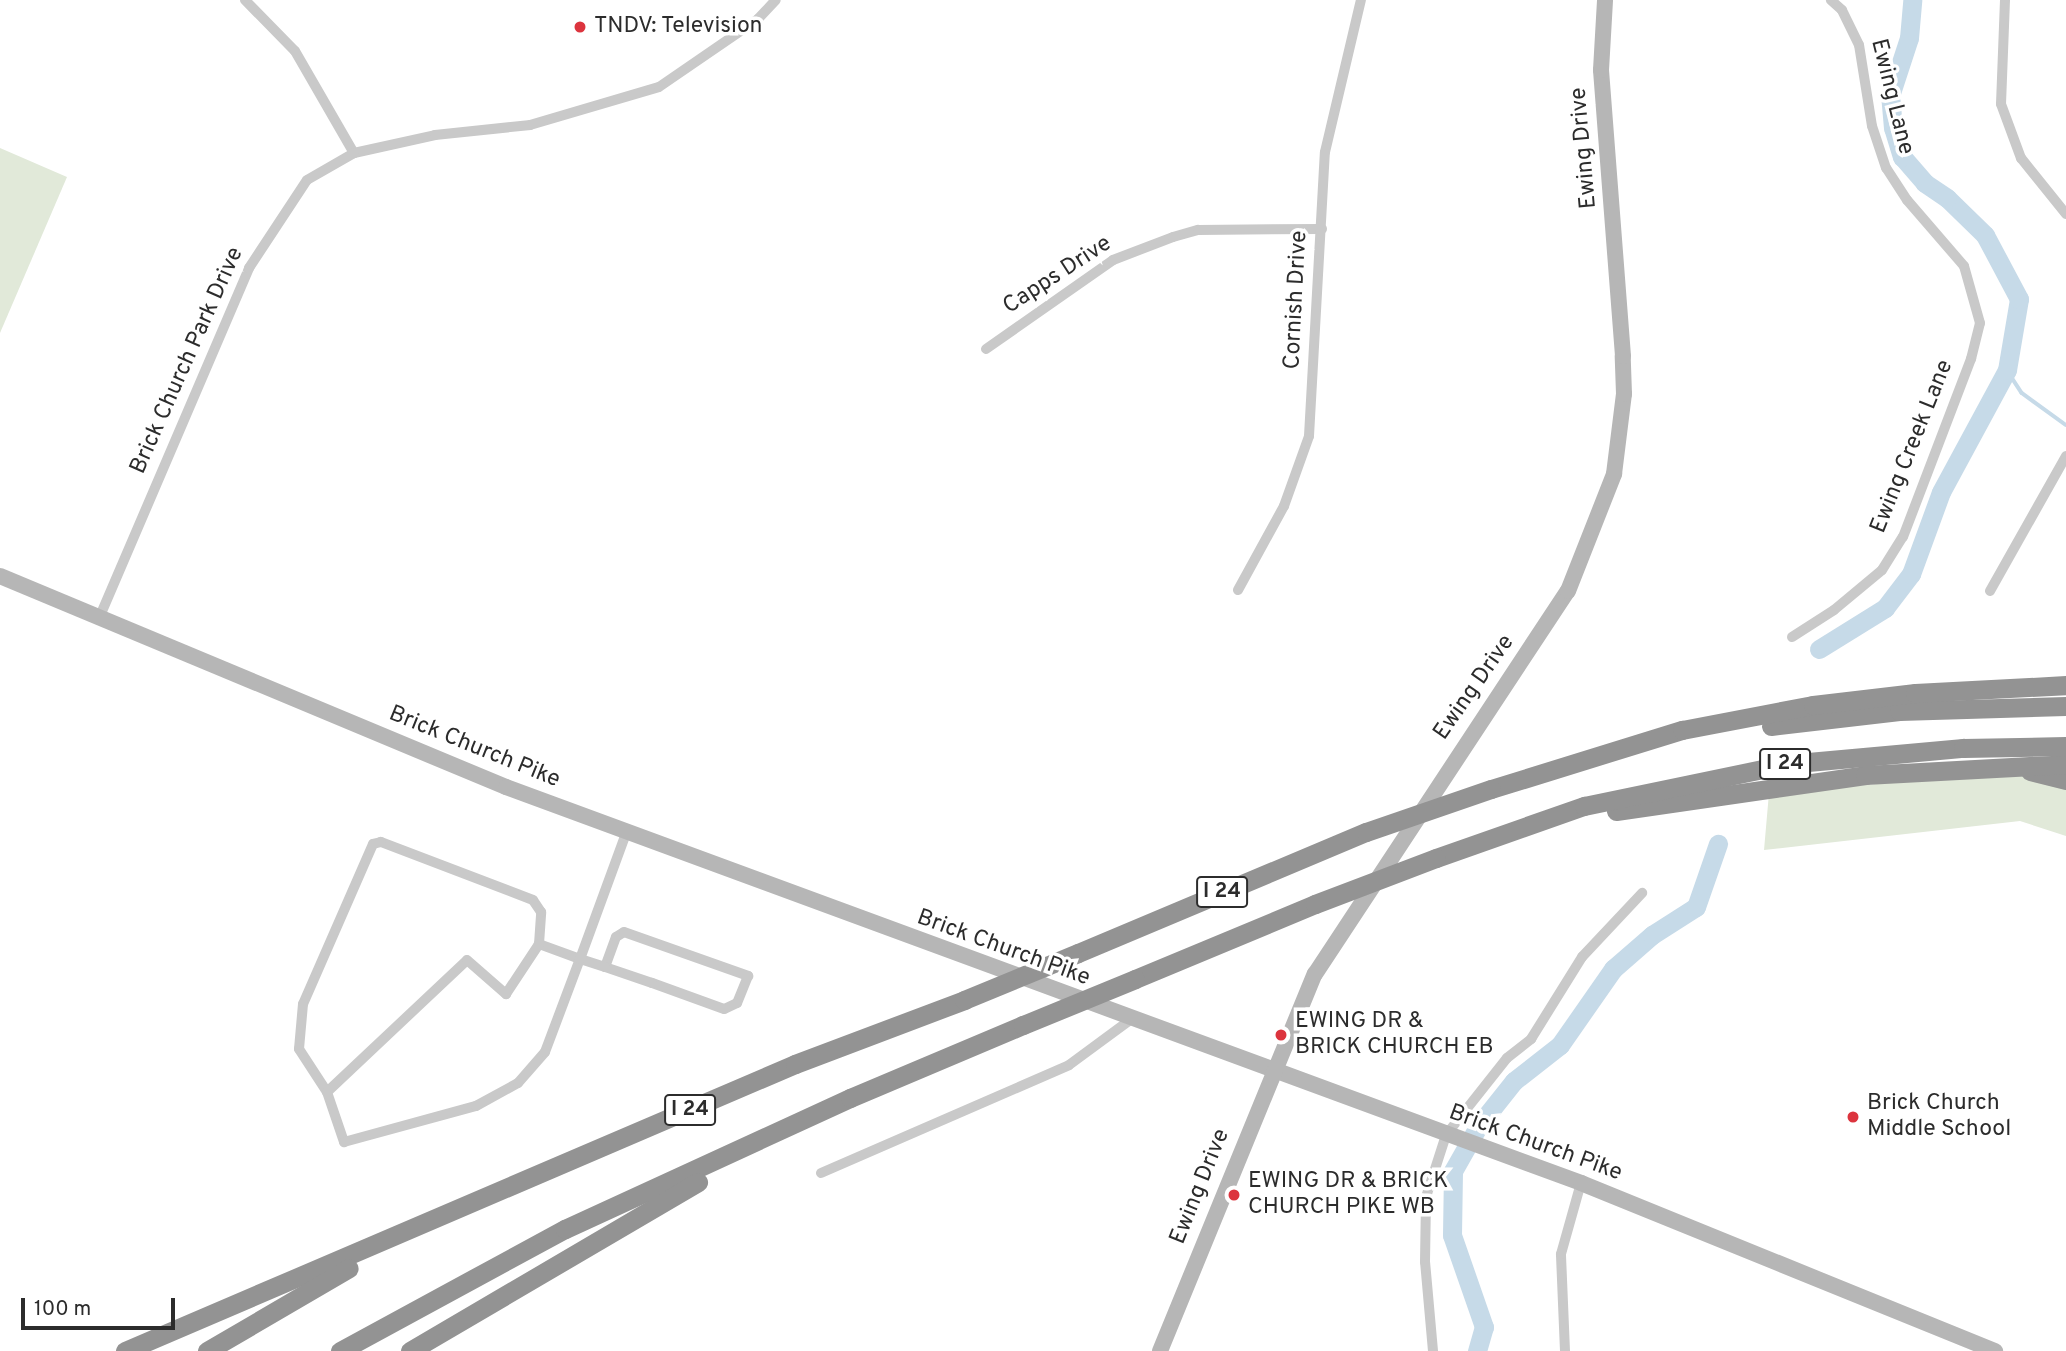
<!DOCTYPE html>
<html>
<head>
<meta charset="utf-8">
<style>
	body { margin:0 }
	#map { position:relative; width:2066px; height:1351px; overflow:hidden; background:#fff; font-family:Overpass,sans-serif }
	div>[style] { position:absolute }
	.green>* { inset:0; background:#e1e9d9 }
	.stream>* { height:3.5px; margin:-1.75px; padding:0 1.75px; transform-origin:1.75px; border-radius:1.75px; background:#c6dae8 }
	.river>* { height:19px; margin:-9.5px; padding:0 9.5px; transform-origin:9.5px; border-radius:9.5px; background:#c6dae8 }
	.street>* { height:10px; margin:-5px; padding:0 5px; transform-origin:5px; border-radius:5px; background:#c9c9c9 }
	.secondary>* { height:16px; margin:-8px; padding:0 8px; transform-origin:8px; border-radius:8px; background:#b6b6b6 }
	.highway>* { height:19px; margin:-9.5px; padding:0 9.5px; transform-origin:9.5px; border-radius:9.5px; background:#939393 }
	.highway-bridge>* { height:19px; margin:-9.5px; padding:0 9.5px; transform-origin:9.5px; border-radius:9.5px; background:#939393 }
	.dots>* { width:19px; height:19px; translate:-50% -50%; box-sizing:border-box; border:4px solid #fff; border-radius:50% }
	span { translate:-50% -50%; white-space:nowrap; text-align:center; line-height:1.15; -webkit-text-stroke:7px #fff; paint-order:stroke }
	.shield-label span { padding:2px 5px; background:#fff; border:2px solid; border-radius:5px; -webkit-text-stroke-width:0 }
	.shield-label { font-size:21px; color:#2c2c2c; font-weight:700 }
	.poi-label { font-size:23px; color:#2c2c2c }
	.left { translate:0 -50%; text-align:left }
	.street-label { font-size:23px; color:#2c2c2c }
	.scale { position:absolute; left:21px; top:1298px; width:154px; height:32px; box-sizing:border-box; border:4px solid #2c2c2c; border-top:0; padding-left:9px; font-size:21px; line-height:24px; white-space:nowrap; color:#2c2c2c; -webkit-text-stroke:5px #fff; paint-order:stroke }
</style>
</head>
<body>
<div id="map">
	<div class="green">
		<i style="clip-path:polygon(0 148px,67px 177px,0 333px)"></i>
		<i style="clip-path:polygon(2008px 773px,2066px 786px,2066px 836px,2020px 821px,1764px 850px,1769px 793px)"></i>
	</div>
	<div class="stream">
		<i style="left:2007px;top:370px;width:27px;rotate:57deg"></i>
		<i style="left:2022px;top:393px;width:54px;rotate:36deg"></i>
	</div>
	<div class="river">
		<i style="left:1819px;top:649px;width:78px;rotate:-31.8deg"></i>
		<i style="left:1885px;top:608px;width:43px;rotate:-52.6deg"></i>
		<i style="left:1911px;top:574px;width:87px;rotate:-69.9deg"></i>
		<i style="left:1941px;top:492px;width:139px;rotate:-61.6deg"></i>
		<i style="left:2007px;top:370px;width:72px;rotate:-80.4deg"></i>
		<i style="left:2019px;top:299px;width:72px;rotate:-118deg"></i>
		<i style="left:1985px;top:235px;width:53px;rotate:-135.8deg"></i>
		<i style="left:1947px;top:198px;width:27px;rotate:-146deg"></i>
		<i style="left:1925px;top:183px;width:35px;rotate:-131deg"></i>
		<i style="left:1902px;top:157px;width:30px;rotate:-107deg"></i>
		<i style="left:1893px;top:128px;width:32px;rotate:-95deg"></i>
		<i style="left:1890px;top:96px;width:61px;rotate:-71.9deg"></i>
		<i style="left:1909px;top:38px;width:38px;rotate:-85deg"></i>
		<i style="left:1477px;top:1351px;width:25px;rotate:-74deg"></i>
		<i style="left:1484px;top:1327px;width:97px;rotate:-109.2deg"></i>
		<i style="left:1452px;top:1235px;width:64px;rotate:-89.1deg"></i>
		<i style="left:1453px;top:1171px;width:53px;rotate:-60.5deg"></i>
		<i style="left:1479px;top:1125px;width:56px;rotate:-51.5deg"></i>
		<i style="left:1514px;top:1081px;width:58px;rotate:-38deg"></i>
		<i style="left:1560px;top:1045px;width:93px;rotate:-55.1deg"></i>
		<i style="left:1613px;top:969px;width:52px;rotate:-41.1deg"></i>
		<i style="left:1652px;top:935px;width:52px;rotate:-32.5deg"></i>
		<i style="left:1696px;top:907px;width:67px;rotate:-70.8deg"></i>
	</div>
	<div class="street">
		<i style="left:245px;top:0;width:71px;rotate:45.6deg"></i>
		<i style="left:295px;top:51px;width:118px;rotate:60deg"></i>
		<i style="left:354px;top:153px;width:83px;rotate:-12.5deg"></i>
		<i style="left:435px;top:135px;width:96px;rotate:-6deg"></i>
		<i style="left:530px;top:125px;width:134px;rotate:-16.4deg"></i>
		<i style="left:659px;top:87px;width:120px;rotate:-34.5deg"></i>
		<i style="left:758px;top:19px;width:26px;rotate:-47deg"></i>
		<i style="left:2005px;top:0;width:104px;rotate:92.2deg"></i>
		<i style="left:2001px;top:104px;width:58px;rotate:69.7deg"></i>
		<i style="left:2021px;top:158px;width:72px;rotate:51.2deg"></i>
		<i style="left:986px;top:349px;width:155px;rotate:-35deg"></i>
		<i style="left:1113px;top:260px;width:64px;rotate:-21deg"></i>
		<i style="left:1173px;top:237px;width:26px;rotate:-16deg"></i>
		<i style="left:1198px;top:230px;width:124px;rotate:-0.5deg"></i>
		<i style="left:1238px;top:590px;width:96px;rotate:-61.3deg"></i>
		<i style="left:1284px;top:506px;width:74px;rotate:-70.3deg"></i>
		<i style="left:1309px;top:436px;width:284px;rotate:-86.8deg"></i>
		<i style="left:1325px;top:152px;width:156px;rotate:-76.7deg"></i>
		<i style="left:1990px;top:591px;width:155px;rotate:-60.6deg"></i>
		<i style="left:100px;top:616px;width:379px;rotate:-66.8deg"></i>
		<i style="left:249px;top:268px;width:105px;rotate:-56.6deg"></i>
		<i style="left:307px;top:180px;width:54px;rotate:-29.9deg"></i>
		<i style="left:1792px;top:637px;width:50px;rotate:-32.7deg"></i>
		<i style="left:1834px;top:610px;width:62px;rotate:-39.8deg"></i>
		<i style="left:1882px;top:570px;width:39px;rotate:-58deg"></i>
		<i style="left:1903px;top:537px;width:191px;rotate:-69.1deg"></i>
		<i style="left:1971px;top:359px;width:37px;rotate:-76deg"></i>
		<i style="left:1980px;top:323px;width:59px;rotate:-105.7deg"></i>
		<i style="left:1964px;top:266px;width:87px;rotate:-130.8deg"></i>
		<i style="left:1907px;top:200px;width:38px;rotate:-123deg"></i>
		<i style="left:1886px;top:168px;width:44px;rotate:-108.4deg"></i>
		<i style="left:1872px;top:126px;width:82px;rotate:-99.1deg"></i>
		<i style="left:1859px;top:45px;width:39px;rotate:-116deg"></i>
		<i style="left:1842px;top:10px;width:15px;rotate:-138deg"></i>
		<i style="left:605px;top:967px;width:32px;rotate:-70deg"></i>
		<i style="left:616px;top:937px;width:9px;rotate:-32deg"></i>
		<i style="left:624px;top:932px;width:132px;rotate:19.5deg"></i>
		<i style="left:748px;top:976px;width:29px;rotate:112deg"></i>
		<i style="left:737px;top:1003px;width:14px;rotate:155deg"></i>
		<i style="left:724px;top:1009px;width:77px;rotate:-160.1deg"></i>
		<i style="left:652px;top:983px;width:50px;rotate:-161.2deg"></i>
		<i style="left:605px;top:967px;width:26px;rotate:-162deg"></i>
		<i style="left:580px;top:959px;width:44px;rotate:-159.9deg"></i>
		<i style="left:539px;top:944px;width:32px;rotate:-86deg"></i>
		<i style="left:541px;top:912px;width:14px;rotate:-124deg"></i>
		<i style="left:533px;top:900px;width:163px;rotate:-159.1deg"></i>
		<i style="left:381px;top:842px;width:8px;rotate:166deg"></i>
		<i style="left:373px;top:844px;width:175px;rotate:113.6deg"></i>
		<i style="left:303px;top:1004px;width:45px;rotate:95.1deg"></i>
		<i style="left:299px;top:1049px;width:51px;rotate:56.9deg"></i>
		<i style="left:327px;top:1092px;width:53px;rotate:71.2deg"></i>
		<i style="left:344px;top:1142px;width:137px;rotate:-15.3deg"></i>
		<i style="left:476px;top:1106px;width:48px;rotate:-28.7deg"></i>
		<i style="left:518px;top:1083px;width:41px;rotate:-48.9deg"></i>
		<i style="left:545px;top:1052px;width:99px;rotate:-69.4deg"></i>
		<i style="left:580px;top:959px;width:134px;rotate:-69.9deg"></i>
		<i style="left:327px;top:1092px;width:192px;rotate:-43.3deg"></i>
		<i style="left:467px;top:960px;width:52px;rotate:41.1deg"></i>
		<i style="left:506px;top:994px;width:60px;rotate:-56.6deg"></i>
		<i style="left:821px;top:1173px;width:270px;rotate:-23.5deg"></i>
		<i style="left:1069px;top:1065px;width:76px;rotate:-36.4deg"></i>
		<i style="left:1433px;top:1351px;width:89px;rotate:-95.1deg"></i>
		<i style="left:1425px;top:1262px;width:65px;rotate:-89.1deg"></i>
		<i style="left:1426px;top:1197px;width:65px;rotate:-72.1deg"></i>
		<i style="left:1446px;top:1135px;width:98px;rotate:-51.6deg"></i>
		<i style="left:1507px;top:1058px;width:31px;rotate:-38deg"></i>
		<i style="left:1531px;top:1039px;width:97px;rotate:-58.1deg"></i>
		<i style="left:1582px;top:957px;width:88px;rotate:-46.8deg"></i>
		<i style="left:1565px;top:1351px;width:97px;rotate:-92.4deg"></i>
		<i style="left:1561px;top:1254px;width:74px;rotate:-74.3deg"></i>
	</div>
	<div class="secondary">
		<i style="left:0;top:576px;width:548px;rotate:22.64deg"></i>
		<i style="left:506px;top:787px;width:1146px;rotate:20.22deg"></i>
		<i style="left:1581px;top:1183px;width:447px;rotate:22.1deg"></i>
		<i style="left:1160px;top:1351px;width:408px;rotate:-67.7deg"></i>
		<i style="left:1315px;top:974px;width:459px;rotate:-56.6deg"></i>
		<i style="left:1568px;top:591px;width:126px;rotate:-68.5deg"></i>
		<i style="left:1614px;top:474px;width:81px;rotate:-82.9deg"></i>
		<i style="left:1624px;top:394px;width:38px;rotate:-92deg"></i>
		<i style="left:1623px;top:356px;width:287px;rotate:-94.4deg"></i>
		<i style="left:1601px;top:70px;width:70px;rotate:-86.7deg"></i>
	</div>
	<div class="highway">
		<i style="left:1771px;top:726px;width:129px;rotate:-6.7deg"></i>
		<i style="left:1899px;top:711px;width:167px;rotate:-1.7deg"></i>
		<i style="left:2030px;top:771px;width:37px;rotate:14deg"></i>
		<i style="left:1491px;top:789px;width:200px;rotate:-17.2deg"></i>
		<i style="left:1682px;top:730px;width:133px;rotate:-10.8deg"></i>
		<i style="left:1813px;top:705px;width:103px;rotate:-6.7deg"></i>
		<i style="left:1915px;top:693px;width:151px;rotate:-3deg"></i>
		<i style="left:1616px;top:811px;width:252px;rotate:-8.2deg"></i>
		<i style="left:1865px;top:775px;width:201px;rotate:-3.1deg"></i>
		<i style="left:1436px;top:858px;width:157px;rotate:-19.4deg"></i>
		<i style="left:1584px;top:806px;width:206px;rotate:-11.7deg"></i>
		<i style="left:1786px;top:764px;width:178px;rotate:-5.2deg"></i>
		<i style="left:1963px;top:748px;width:103px;rotate:-1.1deg"></i>
		<i style="left:1078px;top:953px;width:312px;rotate:-22.8deg"></i>
		<i style="left:1135px;top:979px;width:195px;rotate:-22.6deg"></i>
		<i style="left:125px;top:1351px;width:729px;rotate:-23.19deg"></i>
		<i style="left:795px;top:1064px;width:181px;rotate:-20.7deg"></i>
		<i style="left:207px;top:1351px;width:164px;rotate:-30.3deg"></i>
		<i style="left:340px;top:1351px;width:256px;rotate:-28.5deg"></i>
		<i style="left:565px;top:1229px;width:314px;rotate:-24.7deg"></i>
		<i style="left:850px;top:1098px;width:188px;rotate:-22.9deg"></i>
		<i style="left:410px;top:1351px;width:334px;rotate:-30.4deg"></i>
	</div>
	<div class="highway-bridge">
		<i style="left:1366px;top:832px;width:132px;rotate:-19deg"></i>
		<i style="left:1315px;top:904px;width:129px;rotate:-20.8deg"></i>
		<i style="left:964px;top:1000px;width:123px;rotate:-22.4deg"></i>
		<i style="left:1023px;top:1025px;width:121px;rotate:-22.3deg"></i>
	</div>
	<div class="dots">
		<i style="left:580px;top:27px;background:#dc343e"></i>
		<i style="left:1281px;top:1035px;background:#dc343e"></i>
		<i style="left:1853px;top:1117px;background:#dc343e"></i>
		<i style="left:1234px;top:1195px;background:#dc343e"></i>
	</div>
	<div class="shield-label">
		<span style="left:1785px;top:764px">I 24</span>
		<span style="left:1222px;top:892px">I 24</span>
		<span style="left:690px;top:1110px">I 24</span>
	</div>
	<div class="poi-label">
		<span class="left" style="left:594px;top:27px">TNDV: Television</span>
		<span class="left" style="left:1295px;top:1035px">EWING DR &amp;<br>BRICK CHURCH EB</span>
		<span class="left" style="left:1867px;top:1117px">Brick Church<br>Middle School</span>
		<span class="left" style="left:1248px;top:1195px">EWING DR &amp; BRICK<br>CHURCH PIKE WB</span>
	</div>
	<div class="street-label">
		<span style="left:1891px;top:97px;rotate:76deg">Ewing Lane</span>
		<span style="left:1585px;top:148px;rotate:-95deg">Ewing Drive</span>
		<span style="left:1058px;top:276px;rotate:-33deg">Capps Drive</span>
		<span style="left:1297px;top:300px;rotate:-87deg">Cornish Drive</span>
		<span style="left:188px;top:361px;rotate:-66deg">Brick Church Park Drive</span>
		<span style="left:1913px;top:447px;rotate:-68deg">Ewing Creek Lane</span>
		<span style="left:1475px;top:688px;rotate:-55deg">Ewing Drive</span>
		<span style="left:474px;top:748px;rotate:22deg">Brick Church Pike</span>
		<span style="left:1003px;top:949px;rotate:20deg">Brick Church Pike</span>
		<span style="left:1535px;top:1144px;rotate:20deg">Brick Church Pike</span>
		<span style="left:1201px;top:1187px;rotate:-68deg">Ewing Drive</span>
	</div>
	<div class="scale">100 m</div>
</div>
</body>
</html>
